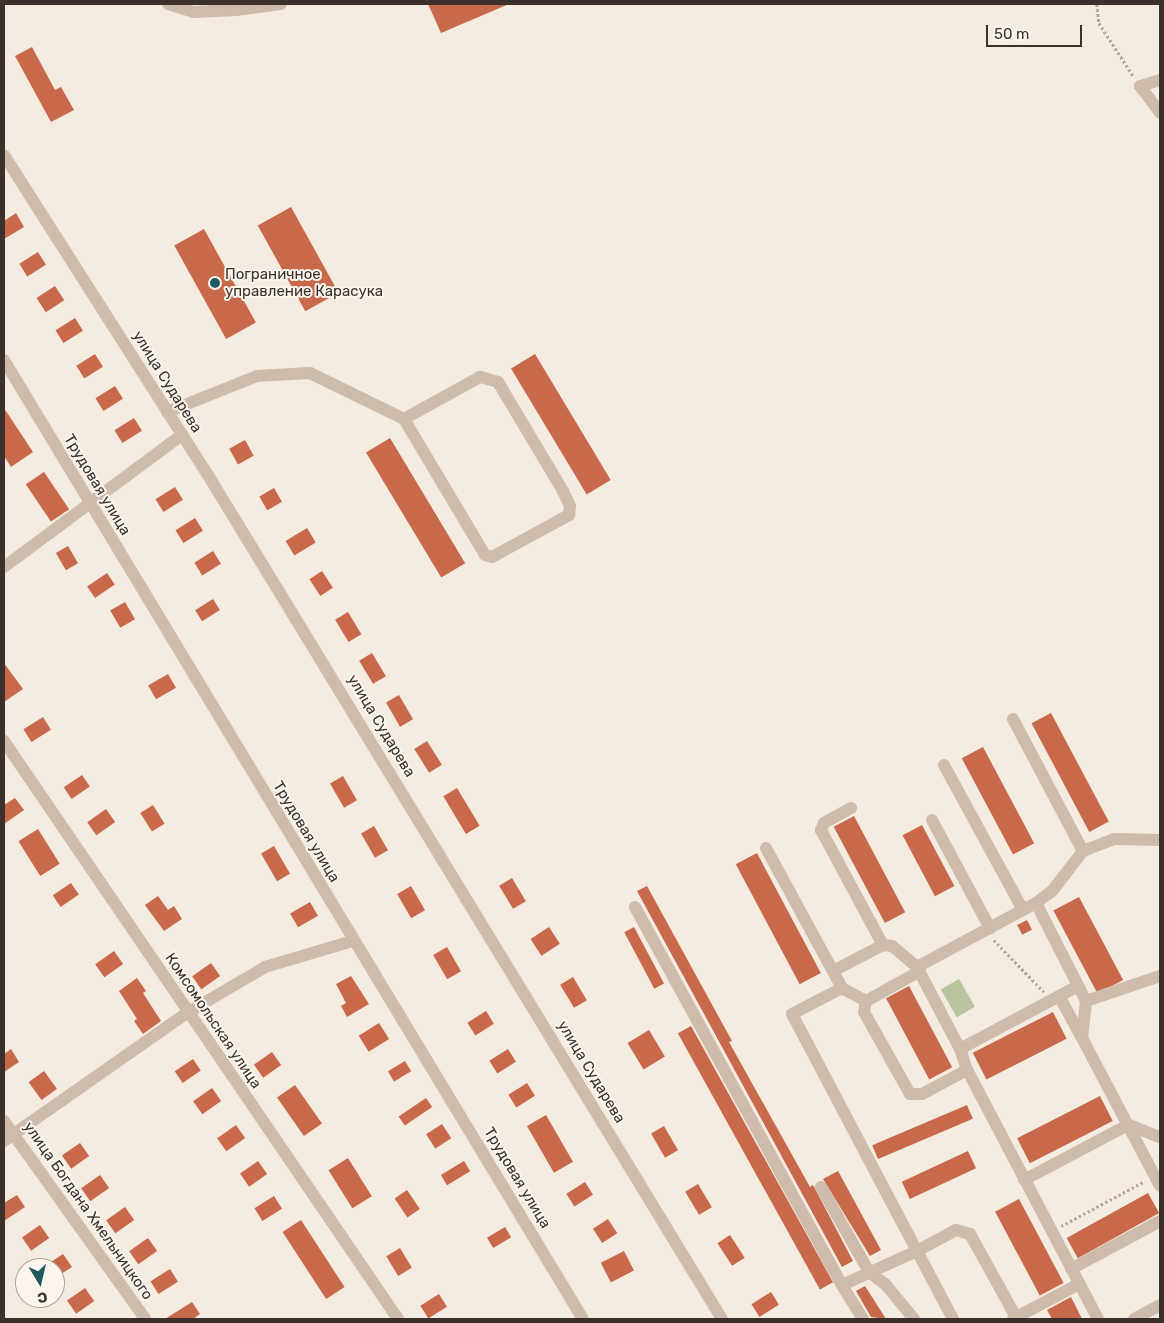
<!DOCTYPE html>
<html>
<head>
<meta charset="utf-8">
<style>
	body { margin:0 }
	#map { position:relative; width:1164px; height:1323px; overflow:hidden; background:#f4ebe1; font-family:Rubik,sans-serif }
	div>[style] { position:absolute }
	.green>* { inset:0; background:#b8c4a0; transform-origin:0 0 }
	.building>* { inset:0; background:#c8694b; transform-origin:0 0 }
	.path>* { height:2.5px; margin-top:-1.25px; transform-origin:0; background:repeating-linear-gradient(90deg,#b9a596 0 2.5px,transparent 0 5px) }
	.minor>* { height:12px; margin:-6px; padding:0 6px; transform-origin:6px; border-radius:6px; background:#cdbbac }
	.dots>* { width:14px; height:14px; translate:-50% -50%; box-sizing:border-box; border:2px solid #fbf5ee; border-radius:50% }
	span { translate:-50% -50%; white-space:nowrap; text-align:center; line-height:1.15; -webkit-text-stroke:4px #fbf5ee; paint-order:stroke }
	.poi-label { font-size:15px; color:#3b302b }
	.left { translate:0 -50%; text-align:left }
	.street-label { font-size:15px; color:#3b302b }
	.frame { position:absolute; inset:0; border:5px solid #3b302b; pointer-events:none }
	.north { position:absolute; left:15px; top:1258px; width:50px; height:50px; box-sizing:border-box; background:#fbf5ee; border:1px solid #aea6a0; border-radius:50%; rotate:171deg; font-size:14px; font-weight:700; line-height:20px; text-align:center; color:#3b302b }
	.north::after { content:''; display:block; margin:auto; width:18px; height:22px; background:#1f5a5e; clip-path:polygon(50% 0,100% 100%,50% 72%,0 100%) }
	.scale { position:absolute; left:986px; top:25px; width:96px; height:22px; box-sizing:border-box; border:2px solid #3b302b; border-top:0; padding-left:6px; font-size:15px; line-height:18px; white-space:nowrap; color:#3b302b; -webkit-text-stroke:4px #fbf5ee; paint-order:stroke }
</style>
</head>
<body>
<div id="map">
	<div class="green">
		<i style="left:959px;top:979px;width:32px;height:21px;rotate:60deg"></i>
	</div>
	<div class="building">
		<i style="clip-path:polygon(428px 4px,509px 4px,441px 33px)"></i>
		<i style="clip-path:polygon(32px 47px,55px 90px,61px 87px,74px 110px,51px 122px,15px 56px)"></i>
		<i style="left:291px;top:207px;width:98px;height:38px;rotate:61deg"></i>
		<i style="clip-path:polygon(16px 213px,24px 227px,4px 239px,4px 221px)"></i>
		<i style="left:204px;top:229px;width:107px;height:34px;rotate:61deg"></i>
		<i style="left:38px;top:252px;width:15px;height:22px;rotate:58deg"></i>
		<i style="left:55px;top:286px;width:17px;height:22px;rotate:57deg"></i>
		<i style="left:75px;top:318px;width:15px;height:23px;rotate:58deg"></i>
		<i style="left:95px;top:354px;width:15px;height:22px;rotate:58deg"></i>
		<i style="left:535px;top:354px;width:147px;height:28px;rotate:59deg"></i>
		<i style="left:115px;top:386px;width:15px;height:23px;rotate:58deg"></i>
		<i style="clip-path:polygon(4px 408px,33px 452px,11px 467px,4px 456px)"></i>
		<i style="left:134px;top:418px;width:15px;height:23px;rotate:58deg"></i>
		<i style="left:390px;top:438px;width:146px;height:28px;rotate:59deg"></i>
		<i style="left:245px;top:440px;width:18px;height:18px;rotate:61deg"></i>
		<i style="left:44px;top:472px;width:45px;height:22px;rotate:56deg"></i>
		<i style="left:175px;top:487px;width:15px;height:23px;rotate:58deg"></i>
		<i style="left:274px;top:488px;width:16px;height:17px;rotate:60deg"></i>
		<i style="left:195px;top:518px;width:15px;height:23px;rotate:58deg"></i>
		<i style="left:307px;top:528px;width:17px;height:25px;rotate:59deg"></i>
		<i style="left:68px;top:546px;width:20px;height:14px;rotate:60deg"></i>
		<i style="left:213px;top:551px;width:15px;height:22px;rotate:58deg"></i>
		<i style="left:322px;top:571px;width:20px;height:15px;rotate:57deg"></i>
		<i style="left:107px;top:573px;width:14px;height:24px;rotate:56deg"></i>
		<i style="left:213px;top:599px;width:13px;height:21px;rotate:58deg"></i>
		<i style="left:125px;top:602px;width:20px;height:17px;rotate:60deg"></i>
		<i style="left:348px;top:612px;width:26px;height:15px;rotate:59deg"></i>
		<i style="left:372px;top:653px;width:27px;height:15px;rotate:59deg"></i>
		<i style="clip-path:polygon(4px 663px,23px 689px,4px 702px)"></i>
		<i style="left:168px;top:674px;width:16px;height:23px;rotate:60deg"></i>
		<i style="left:399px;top:695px;width:28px;height:15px;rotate:60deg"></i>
		<i style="left:1051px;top:713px;width:123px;height:22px;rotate:62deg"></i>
		<i style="left:43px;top:717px;width:15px;height:23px;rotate:58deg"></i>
		<i style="left:427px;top:741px;width:28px;height:15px;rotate:58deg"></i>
		<i style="left:983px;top:747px;width:109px;height:24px;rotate:62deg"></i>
		<i style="left:82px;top:775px;width:14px;height:22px;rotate:56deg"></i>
		<i style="left:343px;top:776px;width:28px;height:15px;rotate:60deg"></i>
		<i style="left:457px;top:788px;width:44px;height:16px;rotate:59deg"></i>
		<i style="clip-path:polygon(15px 798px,24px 810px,4px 824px,4px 805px)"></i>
		<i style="left:153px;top:805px;width:22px;height:15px;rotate:58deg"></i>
		<i style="left:106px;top:809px;width:16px;height:23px;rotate:55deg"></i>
		<i style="left:854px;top:816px;width:109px;height:23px;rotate:62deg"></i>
		<i style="left:922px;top:825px;width:69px;height:22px;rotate:62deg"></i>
		<i style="left:374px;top:826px;width:28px;height:15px;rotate:60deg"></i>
		<i style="left:38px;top:829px;width:41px;height:23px;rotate:58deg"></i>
		<i style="left:274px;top:846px;width:32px;height:15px;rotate:60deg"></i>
		<i style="left:757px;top:853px;width:136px;height:24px;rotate:62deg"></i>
		<i style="left:512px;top:878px;width:27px;height:15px;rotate:59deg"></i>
		<i style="left:71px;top:883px;width:14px;height:22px;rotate:56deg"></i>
		<i style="left:411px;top:886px;width:28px;height:16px;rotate:60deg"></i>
		<i style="clip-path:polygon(647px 886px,732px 1041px,729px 1042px,810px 1187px,813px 1185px,853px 1261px,842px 1267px,637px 891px)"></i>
		<i style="clip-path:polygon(158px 896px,168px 910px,174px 906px,182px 919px,164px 931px,145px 905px)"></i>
		<i style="left:1079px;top:897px;width:94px;height:29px;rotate:62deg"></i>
		<i style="left:310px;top:902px;width:16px;height:23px;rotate:60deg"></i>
		<i style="left:1027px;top:920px;width:11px;height:11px;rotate:63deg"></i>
		<i style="left:549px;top:927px;width:20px;height:22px;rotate:57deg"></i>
		<i style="left:634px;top:927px;width:64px;height:11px;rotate:62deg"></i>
		<i style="left:447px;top:947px;width:28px;height:16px;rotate:60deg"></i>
		<i style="left:114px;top:951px;width:16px;height:23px;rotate:55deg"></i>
		<i style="left:211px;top:963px;width:16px;height:23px;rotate:55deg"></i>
		<i style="clip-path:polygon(351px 976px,369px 1004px,347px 1017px,341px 1006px,346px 1003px,336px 984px)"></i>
		<i style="left:573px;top:977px;width:27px;height:15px;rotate:59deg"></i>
		<i style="clip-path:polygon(137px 978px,146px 991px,143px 993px,161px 1021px,143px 1034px,134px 1021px,137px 1019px,119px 991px)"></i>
		<i style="left:909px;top:986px;width:92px;height:26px;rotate:62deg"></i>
		<i style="left:486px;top:1011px;width:15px;height:22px;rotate:58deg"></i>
		<i style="left:1053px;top:1012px;width:30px;height:90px;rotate:63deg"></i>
		<i style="left:379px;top:1023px;width:19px;height:24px;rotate:58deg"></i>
		<i style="left:691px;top:1026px;width:293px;height:15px;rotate:61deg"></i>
		<i style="left:649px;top:1030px;width:31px;height:25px;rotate:59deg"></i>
		<i style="clip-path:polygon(11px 1049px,19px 1062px,4px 1072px,4px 1054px)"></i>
		<i style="left:508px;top:1049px;width:15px;height:22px;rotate:58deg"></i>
		<i style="left:272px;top:1052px;width:16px;height:22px;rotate:55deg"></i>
		<i style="left:193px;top:1059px;width:14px;height:22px;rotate:56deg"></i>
		<i style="left:405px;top:1061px;width:12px;height:20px;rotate:59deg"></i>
		<i style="left:44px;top:1071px;width:22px;height:19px;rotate:54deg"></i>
		<i style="left:527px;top:1083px;width:15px;height:22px;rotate:58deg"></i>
		<i style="left:295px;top:1085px;width:47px;height:22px;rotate:55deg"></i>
		<i style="left:212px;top:1088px;width:16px;height:23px;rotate:55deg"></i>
		<i style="left:1100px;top:1096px;width:28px;height:93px;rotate:63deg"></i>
		<i style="left:426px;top:1098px;width:11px;height:33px;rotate:56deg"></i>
		<i style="left:967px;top:1105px;width:15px;height:103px;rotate:67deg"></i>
		<i style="left:546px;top:1115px;width:54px;height:22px;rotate:60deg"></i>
		<i style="left:442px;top:1124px;width:17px;height:19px;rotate:57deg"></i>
		<i style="left:236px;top:1125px;width:16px;height:23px;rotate:55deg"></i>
		<i style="left:664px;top:1126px;width:28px;height:15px;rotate:60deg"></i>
		<i style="left:80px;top:1143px;width:16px;height:22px;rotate:55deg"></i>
		<i style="left:968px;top:1151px;width:19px;height:73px;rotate:65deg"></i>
		<i style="left:348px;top:1158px;width:45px;height:23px;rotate:58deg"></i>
		<i style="left:258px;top:1161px;width:16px;height:22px;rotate:55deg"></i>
		<i style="left:464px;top:1161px;width:12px;height:27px;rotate:59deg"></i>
		<i style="clip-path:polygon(838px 1171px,881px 1250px,870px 1256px,823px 1179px)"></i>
		<i style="left:100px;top:1175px;width:16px;height:23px;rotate:55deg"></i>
		<i style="left:585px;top:1182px;width:15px;height:22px;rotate:58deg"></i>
		<i style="left:698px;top:1184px;width:27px;height:15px;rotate:59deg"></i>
		<i style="left:407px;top:1190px;width:23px;height:15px;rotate:56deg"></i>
		<i style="left:1148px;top:1193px;width:23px;height:93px;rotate:61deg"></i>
		<i style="clip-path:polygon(17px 1195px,25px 1207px,4px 1221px,4px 1203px)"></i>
		<i style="left:274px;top:1196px;width:15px;height:23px;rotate:58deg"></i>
		<i style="left:1019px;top:1199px;width:95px;height:27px;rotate:62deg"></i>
		<i style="left:125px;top:1207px;width:16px;height:23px;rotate:55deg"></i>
		<i style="left:608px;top:1219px;width:17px;height:18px;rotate:57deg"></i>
		<i style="left:301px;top:1220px;width:80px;height:22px;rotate:57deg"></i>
		<i style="left:40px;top:1225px;width:16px;height:22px;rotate:55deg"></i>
		<i style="left:505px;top:1227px;width:12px;height:21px;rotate:59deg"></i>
		<i style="left:730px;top:1235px;width:27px;height:15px;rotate:57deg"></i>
		<i style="left:148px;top:1238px;width:16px;height:23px;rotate:55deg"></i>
		<i style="left:400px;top:1248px;width:23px;height:16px;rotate:59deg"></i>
		<i style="left:624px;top:1251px;width:22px;height:26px;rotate:63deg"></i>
		<i style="clip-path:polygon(63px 1254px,72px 1267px,55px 1278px,55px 1268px,42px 1268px)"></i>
		<i style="left:170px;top:1269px;width:15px;height:23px;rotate:58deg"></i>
		<i style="clip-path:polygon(865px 1286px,886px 1319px,871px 1317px,856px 1291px)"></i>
		<i style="left:85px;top:1288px;width:16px;height:22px;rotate:55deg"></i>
		<i style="left:771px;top:1292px;width:15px;height:23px;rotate:58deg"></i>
		<i style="left:439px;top:1294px;width:15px;height:22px;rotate:58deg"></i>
		<i style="clip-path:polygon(1071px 1297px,1082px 1319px,1052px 1319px,1047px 1310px)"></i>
		<i style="clip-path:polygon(192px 1302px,200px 1314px,193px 1319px,165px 1319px)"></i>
	</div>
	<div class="path">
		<i style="left:1097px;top:4px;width:19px;rotate:84deg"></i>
		<i style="left:1099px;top:23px;width:64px;rotate:57.1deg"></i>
		<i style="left:994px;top:940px;width:72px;rotate:46.1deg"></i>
		<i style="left:1061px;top:1226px;width:95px;rotate:-28.2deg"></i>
	</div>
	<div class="minor">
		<i style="left:168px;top:4px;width:27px;rotate:17deg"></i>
		<i style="left:194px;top:12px;width:42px;rotate:-2.7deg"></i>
		<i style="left:236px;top:10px;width:45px;rotate:-7.6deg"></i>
		<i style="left:1160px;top:80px;width:21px;rotate:163deg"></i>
		<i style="left:1140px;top:86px;width:34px;rotate:53deg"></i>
		<i style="left:4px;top:155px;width:385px;rotate:57.5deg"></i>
		<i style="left:211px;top:480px;width:982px;rotate:58.66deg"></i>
		<i style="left:4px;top:360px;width:1120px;rotate:58.88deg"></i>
		<i style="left:167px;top:412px;width:97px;rotate:-21.8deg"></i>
		<i style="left:257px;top:376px;width:53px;rotate:-3.2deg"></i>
		<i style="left:310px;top:373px;width:105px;rotate:26.1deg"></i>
		<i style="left:404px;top:419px;width:158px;rotate:59.2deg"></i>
		<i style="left:485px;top:555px;width:7px;rotate:16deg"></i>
		<i style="left:492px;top:557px;width:88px;rotate:-28.6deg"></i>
		<i style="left:569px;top:515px;width:9px;rotate:-84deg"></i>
		<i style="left:570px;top:506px;width:17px;rotate:-115deg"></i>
		<i style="left:563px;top:491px;width:127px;rotate:-120.8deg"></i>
		<i style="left:498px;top:382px;width:19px;rotate:-164deg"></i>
		<i style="left:480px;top:377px;width:87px;rotate:151.1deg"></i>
		<i style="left:4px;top:567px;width:222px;rotate:-36.6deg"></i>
		<i style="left:1013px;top:719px;width:149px;rotate:62.1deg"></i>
		<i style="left:4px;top:741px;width:700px;rotate:55.72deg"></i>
		<i style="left:944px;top:765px;width:165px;rotate:61.4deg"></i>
		<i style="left:851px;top:808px;width:31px;rotate:151deg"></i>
		<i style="left:824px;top:823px;width:8px;rotate:113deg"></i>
		<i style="left:821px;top:830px;width:131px;rotate:61.7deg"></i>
		<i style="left:883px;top:945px;width:9px;rotate:6deg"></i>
		<i style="left:892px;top:946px;width:33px;rotate:40deg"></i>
		<i style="left:932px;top:820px;width:123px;rotate:61.8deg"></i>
		<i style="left:766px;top:848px;width:159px;rotate:61.5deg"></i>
		<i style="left:1036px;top:903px;width:21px;rotate:-37deg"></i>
		<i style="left:1053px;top:890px;width:49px;rotate:-52.4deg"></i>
		<i style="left:1083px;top:851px;width:33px;rotate:-21deg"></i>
		<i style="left:1114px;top:839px;width:46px;rotate:1.2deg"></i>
		<i style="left:635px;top:907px;width:431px;rotate:61.3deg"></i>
		<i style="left:833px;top:971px;width:56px;rotate:-27.5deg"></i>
		<i style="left:920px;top:971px;width:62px;rotate:150.9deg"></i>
		<i style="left:866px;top:1001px;width:11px;rotate:100deg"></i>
		<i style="left:864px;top:1012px;width:94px;rotate:60.7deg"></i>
		<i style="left:910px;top:1094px;width:12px"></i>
		<i style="left:922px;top:1094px;width:51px;rotate:-28.1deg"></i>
		<i style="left:1059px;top:996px;width:48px;rotate:61.3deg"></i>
		<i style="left:866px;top:1001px;width:27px;rotate:-152deg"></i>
		<i style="left:842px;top:988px;width:56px;rotate:152.5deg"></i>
		<i style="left:792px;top:1014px;width:268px;rotate:62.2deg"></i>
		<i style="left:917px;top:1251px;width:44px;rotate:-28.3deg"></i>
		<i style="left:956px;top:1230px;width:15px;rotate:16deg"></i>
		<i style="left:970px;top:1234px;width:95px;rotate:61deg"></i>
		<i style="left:1086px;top:1001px;width:78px;rotate:-18.7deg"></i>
		<i style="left:960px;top:1049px;width:134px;rotate:-28.1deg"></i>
		<i style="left:4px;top:1121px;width:243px;rotate:54.5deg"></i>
		<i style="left:1127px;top:1124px;width:35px;rotate:22deg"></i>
		<i style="left:4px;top:1141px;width:223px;rotate:-35deg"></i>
		<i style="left:187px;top:1013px;width:91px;rotate:-30.5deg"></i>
		<i style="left:265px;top:967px;width:92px;rotate:-16.5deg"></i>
		<i style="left:1024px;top:1180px;width:118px;rotate:-27.9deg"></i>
		<i style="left:821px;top:1187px;width:98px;rotate:60.5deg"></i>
		<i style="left:869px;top:1272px;width:21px;rotate:37deg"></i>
		<i style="left:886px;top:1285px;width:44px;rotate:50.5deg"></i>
		<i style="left:1071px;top:1269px;width:101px;rotate:-28.3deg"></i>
		<i style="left:863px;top:1319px;width:40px;rotate:-122deg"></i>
		<i style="left:842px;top:1285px;width:82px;rotate:-24.4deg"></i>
		<i style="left:917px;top:1251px;width:77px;rotate:62.1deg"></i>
		<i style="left:1013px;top:1319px;width:75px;rotate:-27.9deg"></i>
		<i style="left:1098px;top:1319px;width:281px;rotate:-117.7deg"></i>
		<i style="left:967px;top:1070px;width:22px;rotate:-108deg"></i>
		<i style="left:960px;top:1049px;width:93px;rotate:-117.7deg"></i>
		<i style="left:917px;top:967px;width:135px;rotate:-28.3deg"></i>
		<i style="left:1036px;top:903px;width:110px;rotate:63deg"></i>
		<i style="left:1086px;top:1001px;width:37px;rotate:96deg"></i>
		<i style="left:1082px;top:1038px;width:167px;rotate:62.2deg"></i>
		<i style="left:1134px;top:1319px;width:30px;rotate:-28deg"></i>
	</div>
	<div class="dots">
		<i style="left:215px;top:283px;background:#1f5a5e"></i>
	</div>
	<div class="poi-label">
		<span class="left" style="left:225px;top:283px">Пограничное<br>управление Карасука</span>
	</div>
	<div class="street-label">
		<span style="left:167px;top:382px;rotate:58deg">улица Сударева</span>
		<span style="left:97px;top:485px;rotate:59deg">Трудовая улица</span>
		<span style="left:381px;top:726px;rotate:59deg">улица Сударева</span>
		<span style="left:306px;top:832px;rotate:59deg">Трудовая улица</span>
		<span style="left:213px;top:1021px;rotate:56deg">Комсомольская улица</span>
		<span style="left:591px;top:1072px;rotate:59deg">улица Сударева</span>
		<span style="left:517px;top:1178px;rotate:59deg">Трудовая улица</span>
		<span style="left:88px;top:1211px;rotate:55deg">улица Богдана Хмельницкого</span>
	</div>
	<div class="frame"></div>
	<div class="north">С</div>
	<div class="scale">50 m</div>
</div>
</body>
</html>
